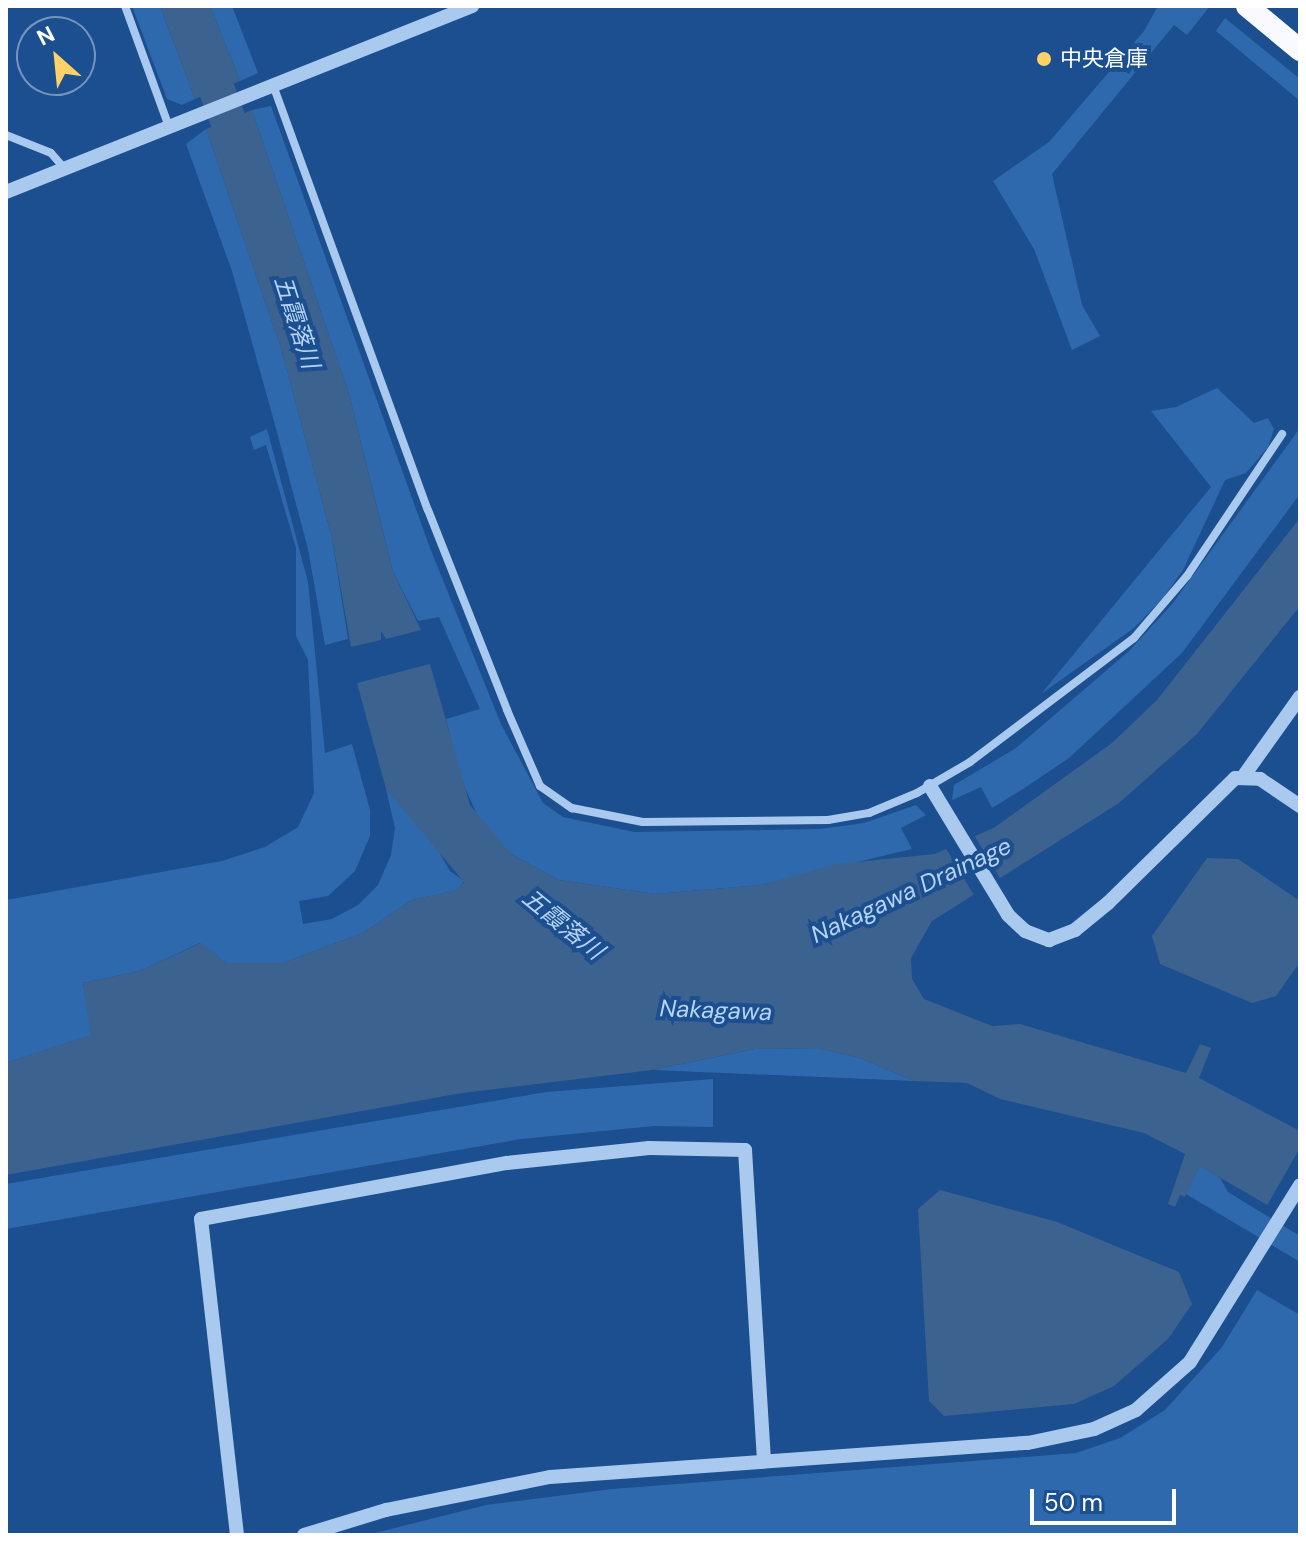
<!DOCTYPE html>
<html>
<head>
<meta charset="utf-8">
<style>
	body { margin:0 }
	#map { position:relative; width:1306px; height:1541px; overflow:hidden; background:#1b4f8f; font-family:"DM Sans","Noto Sans JP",sans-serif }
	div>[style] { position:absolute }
	.green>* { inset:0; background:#2e69ad }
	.water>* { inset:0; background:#3c6290 }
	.pier>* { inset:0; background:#1b4f8f; transform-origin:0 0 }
	.river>* { height:36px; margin:-18px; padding:0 18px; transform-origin:18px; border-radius:18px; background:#3c6290 }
	.minor>* { height:8px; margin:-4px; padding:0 4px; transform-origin:4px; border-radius:4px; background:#a9c9ee }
	.tertiary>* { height:14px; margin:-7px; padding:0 7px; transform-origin:7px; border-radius:7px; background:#a9c9ee }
	.trunk>* { height:22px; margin:-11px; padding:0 11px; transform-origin:11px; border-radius:11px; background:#f8faff }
	.dots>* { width:22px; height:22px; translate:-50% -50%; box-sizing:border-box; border:4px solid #1b4f8f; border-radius:50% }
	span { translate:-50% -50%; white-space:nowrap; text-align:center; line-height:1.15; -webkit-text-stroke:8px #1b4f8f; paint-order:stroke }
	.poi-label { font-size:22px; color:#fff }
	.left { translate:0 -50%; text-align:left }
	.water-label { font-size:24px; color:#b5d3f5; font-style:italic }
	.frame { position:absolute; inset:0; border:8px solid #fff; pointer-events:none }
	.north { position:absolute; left:16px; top:16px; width:80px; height:80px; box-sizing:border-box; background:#1b4f8f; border:2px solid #7695bc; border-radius:50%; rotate:333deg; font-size:22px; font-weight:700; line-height:32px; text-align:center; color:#fff }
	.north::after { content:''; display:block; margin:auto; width:28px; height:36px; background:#ffd166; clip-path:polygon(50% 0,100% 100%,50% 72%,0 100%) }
	.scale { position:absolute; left:1030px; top:1489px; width:146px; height:36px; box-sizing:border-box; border:4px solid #fff; border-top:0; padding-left:10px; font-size:24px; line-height:28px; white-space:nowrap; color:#fff; -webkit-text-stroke:6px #1b4f8f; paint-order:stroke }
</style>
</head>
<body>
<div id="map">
	<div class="green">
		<i style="clip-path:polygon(132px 6px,160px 6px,195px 99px,182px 105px,167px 99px)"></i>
		<i style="clip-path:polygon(210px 6px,232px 6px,258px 73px,240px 81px)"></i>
		<i style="clip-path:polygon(1158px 6px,1210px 6px,1187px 35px,1174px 25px,1052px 174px,1082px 305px,1100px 336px,1072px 350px,1034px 249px,993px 181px,1049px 142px,1144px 31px)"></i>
		<i style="clip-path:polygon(1225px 18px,1300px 79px,1300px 101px,1216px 31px)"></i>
		<i style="clip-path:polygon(271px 106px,430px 548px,501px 724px,543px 803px,563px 817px,634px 832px,820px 829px,864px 823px,916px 805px,926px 815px,901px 828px,912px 849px,761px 885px,655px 894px,559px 880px,511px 854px,481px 823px,461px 779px,446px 719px,480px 709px,439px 617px,418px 621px,393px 572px,349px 394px,252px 110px)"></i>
		<i style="clip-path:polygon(206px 129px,281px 348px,332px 538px,348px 639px,325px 645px,308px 549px,272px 414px,232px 271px,186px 144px)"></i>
		<i style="clip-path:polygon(1217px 388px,1254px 423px,1268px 418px,1274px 429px,1268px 447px,1246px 473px,1225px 480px,1183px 570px,1163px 598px,1134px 628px,1041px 694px,1211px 487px,1151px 411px,1176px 407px)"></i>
		<i style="clip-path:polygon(1300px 428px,1300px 494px,1182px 653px,1069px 758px,1023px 789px,992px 808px,981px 787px,952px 800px,954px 785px,1016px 748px,1129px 651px,1173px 603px)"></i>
		<i style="clip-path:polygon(267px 429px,308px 582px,325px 753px,352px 744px,370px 810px,370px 836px,355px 871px,328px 896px,299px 901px,303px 924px,332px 919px,358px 905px,378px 885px,391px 855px,395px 828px,386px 789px,432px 840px,450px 871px,464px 881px,458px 890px,412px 900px,363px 933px,282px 963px,226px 963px,200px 943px,140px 971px,83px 983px,92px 1035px,6px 1063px,6px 900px,222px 861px,265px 847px,298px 827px,314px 793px,308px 660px,296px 636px,296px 548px,266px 445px,254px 450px,250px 437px)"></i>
		<i style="clip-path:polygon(817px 1048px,860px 1058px,914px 1081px,652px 1070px,755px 1049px)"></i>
		<i style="clip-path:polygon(713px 1079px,713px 1127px,654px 1126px,521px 1139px,6px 1229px,6px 1184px,546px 1092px)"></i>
		<i style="clip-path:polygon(1200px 1165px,1220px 1178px,1228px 1192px,1300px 1236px,1300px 1262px,1186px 1194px)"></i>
		<i style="clip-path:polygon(1257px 1290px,1300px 1315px,1300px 1535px,367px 1535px,486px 1505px,612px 1489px,1076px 1453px,1120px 1438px,1165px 1410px,1222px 1347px)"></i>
	</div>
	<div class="water">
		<i style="clip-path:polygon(160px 6px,210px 6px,240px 81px,195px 99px)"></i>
		<i style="clip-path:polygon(252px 110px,349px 394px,393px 572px,421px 630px,386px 639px,381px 631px,381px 640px,351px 647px,332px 538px,281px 348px,206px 129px)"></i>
		<i style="clip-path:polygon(1300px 518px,1300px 606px,1197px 734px,1119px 803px,932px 921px,911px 958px,912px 979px,924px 999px,992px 1026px,1020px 1024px,1186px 1073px,1200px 1044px,1211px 1048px,1199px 1078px,1300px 1131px,1300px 1224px,1200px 1166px,1185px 1197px,1180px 1195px,1175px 1207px,1168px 1204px,1185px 1154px,1144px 1133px,1000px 1099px,967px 1083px,914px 1081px,860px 1058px,817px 1048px,755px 1049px,652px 1070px,462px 1093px,6px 1175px,6px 1063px,91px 1035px,83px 983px,140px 971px,201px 943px,226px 963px,282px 963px,363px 933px,412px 900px,457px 890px,464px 882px,386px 789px,357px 683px,430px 664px,470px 805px,511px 854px,559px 880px,655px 894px,761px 885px,836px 864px,935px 854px,995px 827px,1112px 743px,1157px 700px)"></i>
		<i style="clip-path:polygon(1207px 858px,1238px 859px,1300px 901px,1300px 962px,1276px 996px,1252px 1003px,1160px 964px,1152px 936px)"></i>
		<i style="clip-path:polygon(940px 1190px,1057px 1222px,1179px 1272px,1192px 1304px,1168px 1339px,1114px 1386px,1074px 1404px,944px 1416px,929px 1401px,918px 1209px)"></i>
	</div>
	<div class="pier">
		<i style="left:971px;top:830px;width:62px;height:31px;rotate:59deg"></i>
		<i style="clip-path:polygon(1300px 1148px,1300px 1220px,1296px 1227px,1265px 1209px)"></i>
	</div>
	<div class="river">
		<i style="left:186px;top:6px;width:171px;rotate:69.8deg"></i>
	</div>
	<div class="minor">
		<i style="left:125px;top:6px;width:129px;rotate:70deg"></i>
		<i style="left:273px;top:85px;width:452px;rotate:70deg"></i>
		<i style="left:428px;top:510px;width:215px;rotate:68.4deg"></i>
		<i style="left:507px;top:710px;width:83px;rotate:66.5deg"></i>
		<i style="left:540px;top:786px;width:39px;rotate:35deg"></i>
		<i style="left:572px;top:808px;width:72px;rotate:11.2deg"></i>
		<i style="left:643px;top:822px;width:185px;rotate:-0.6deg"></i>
		<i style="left:828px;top:820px;width:42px;rotate:-9.7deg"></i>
		<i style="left:869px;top:813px;width:52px;rotate:-22.6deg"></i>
		<i style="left:917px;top:793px;width:61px;rotate:-30.3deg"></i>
		<i style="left:970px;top:762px;width:206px;rotate:-37.1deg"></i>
		<i style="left:1134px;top:638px;width:82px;rotate:-49.5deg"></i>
		<i style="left:1187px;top:576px;width:171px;rotate:-56.2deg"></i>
		<i style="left:6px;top:135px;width:48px;rotate:21.8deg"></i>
		<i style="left:51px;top:153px;width:20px;rotate:49deg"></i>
	</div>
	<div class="tertiary">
		<i style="left:6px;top:192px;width:502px;rotate:-21.76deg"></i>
		<i style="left:1245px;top:774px;width:95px;rotate:-54.5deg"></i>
		<i style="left:930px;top:786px;width:151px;rotate:58.8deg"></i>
		<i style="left:1008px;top:915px;width:23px;rotate:43deg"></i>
		<i style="left:1025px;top:931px;width:26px;rotate:21deg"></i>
		<i style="left:1049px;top:940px;width:28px;rotate:-21deg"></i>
		<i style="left:1075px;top:930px;width:43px;rotate:-39.3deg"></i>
		<i style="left:1108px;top:903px;width:178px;rotate:-44.5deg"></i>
		<i style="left:1235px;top:778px;width:25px;rotate:2deg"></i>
		<i style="left:1260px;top:779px;width:48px;rotate:34deg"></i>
		<i style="left:237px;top:1535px;width:318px;rotate:-96.5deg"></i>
		<i style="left:201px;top:1219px;width:311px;rotate:-10.4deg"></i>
		<i style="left:507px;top:1163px;width:143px;rotate:-6deg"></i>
		<i style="left:649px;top:1148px;width:96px;rotate:1.2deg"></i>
		<i style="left:745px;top:1150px;width:312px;rotate:86.5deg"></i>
		<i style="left:304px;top:1535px;width:86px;rotate:-17deg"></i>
		<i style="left:386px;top:1510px;width:167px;rotate:-11.4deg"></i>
		<i style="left:550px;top:1477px;width:479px;rotate:-4.1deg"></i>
		<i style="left:1028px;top:1443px;width:67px;rotate:-12deg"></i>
		<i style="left:1094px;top:1429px;width:46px;rotate:-24.3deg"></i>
		<i style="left:1136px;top:1410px;width:72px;rotate:-41.6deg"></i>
		<i style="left:1190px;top:1362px;width:208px;rotate:-58.1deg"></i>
	</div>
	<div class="trunk">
		<i style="left:1247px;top:6px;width:69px;rotate:39.7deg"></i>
	</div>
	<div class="dots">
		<i style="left:1044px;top:59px;background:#ffd166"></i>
	</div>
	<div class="poi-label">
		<span class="left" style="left:1060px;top:59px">中央倉庫</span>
	</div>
	<div class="water-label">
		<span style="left:297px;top:322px;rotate:72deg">五霞落川</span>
		<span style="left:911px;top:890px;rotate:-25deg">Nakagawa Drainage</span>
		<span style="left:563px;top:924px;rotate:39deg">五霞落川</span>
		<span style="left:716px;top:1010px;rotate:2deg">Nakagawa</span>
	</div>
	<div class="frame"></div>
	<div class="north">N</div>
	<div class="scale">50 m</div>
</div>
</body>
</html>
